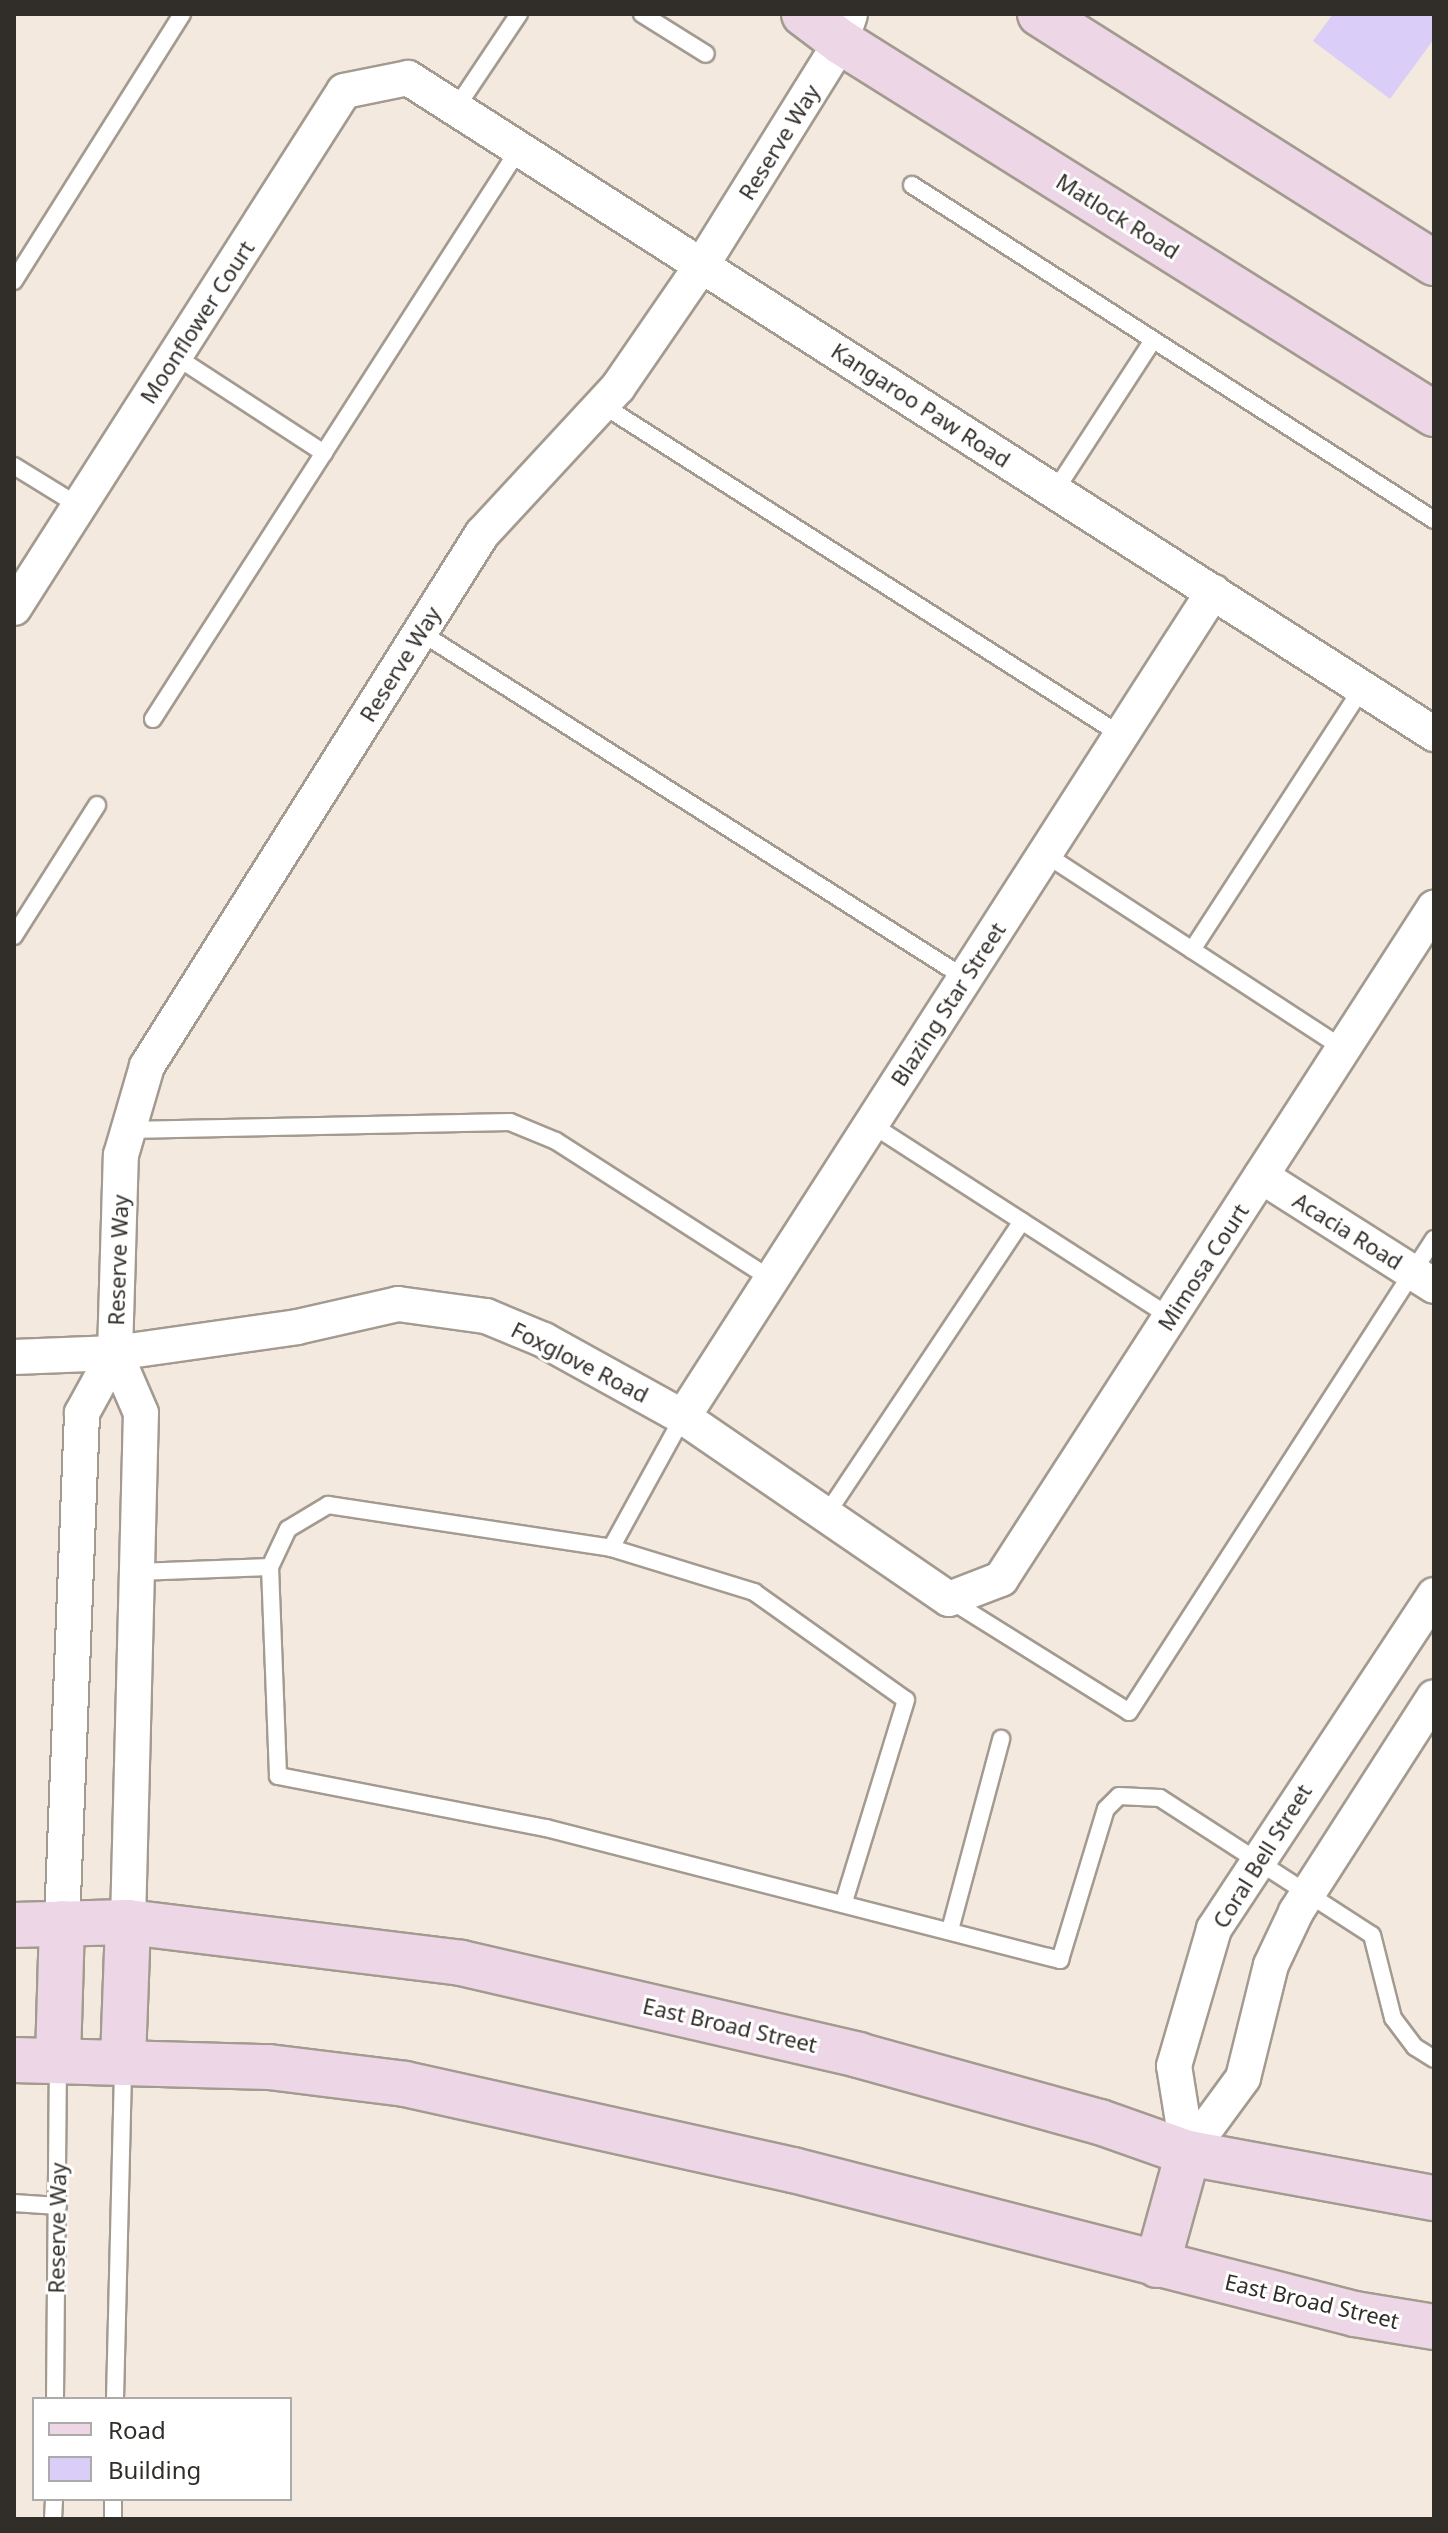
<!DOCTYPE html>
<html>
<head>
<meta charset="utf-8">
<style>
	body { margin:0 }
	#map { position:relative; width:1448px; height:2533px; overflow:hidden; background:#f4e9de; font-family:"Noto Sans",sans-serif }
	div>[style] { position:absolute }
	.building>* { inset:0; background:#dacdf8 }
	.roads { filter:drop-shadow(2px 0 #a39a90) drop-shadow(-2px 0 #a39a90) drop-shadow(0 2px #a39a90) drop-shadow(0 -2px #a39a90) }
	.lane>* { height:16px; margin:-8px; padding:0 8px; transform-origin:8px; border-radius:8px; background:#fff }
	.street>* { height:34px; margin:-17px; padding:0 17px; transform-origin:17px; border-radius:17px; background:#fff }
	.secondary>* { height:44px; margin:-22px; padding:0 22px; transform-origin:22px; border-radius:22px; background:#edd6e6 }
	span { translate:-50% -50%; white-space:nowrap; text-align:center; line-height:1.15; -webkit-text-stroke:6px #fff; paint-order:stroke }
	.street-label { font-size:22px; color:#312d29 }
	.frame { position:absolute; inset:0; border:16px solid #312d29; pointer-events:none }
	.legend { position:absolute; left:32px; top:2397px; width:260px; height:104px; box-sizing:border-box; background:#fff; border:2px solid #adaba9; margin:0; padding:10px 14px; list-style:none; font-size:24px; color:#312d29 }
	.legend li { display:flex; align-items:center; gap:16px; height:40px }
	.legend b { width:40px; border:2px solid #adaba9 }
</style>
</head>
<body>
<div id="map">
	<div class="building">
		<i style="clip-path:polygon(1333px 14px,1434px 14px,1434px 39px,1390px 99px,1313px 41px)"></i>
	</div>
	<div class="roads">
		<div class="lane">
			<i style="left:642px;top:14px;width:75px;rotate:32deg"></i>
			<i style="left:456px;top:108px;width:113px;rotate:-56.2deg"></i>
			<i style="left:912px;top:185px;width:620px;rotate:32.69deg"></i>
			<i style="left:14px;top:281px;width:315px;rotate:-57.8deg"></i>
			<i style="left:175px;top:356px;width:178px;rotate:33.1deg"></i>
			<i style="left:601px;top:404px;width:616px;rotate:32.48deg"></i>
			<i style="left:14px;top:466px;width:76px;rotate:31.6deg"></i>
			<i style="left:1055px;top:491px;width:180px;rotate:-57deg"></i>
			<i style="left:420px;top:632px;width:646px;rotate:32.41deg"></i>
			<i style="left:153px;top:719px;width:677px;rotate:-57.3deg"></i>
			<i style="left:1045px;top:854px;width:357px;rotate:33.1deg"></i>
			<i style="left:14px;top:936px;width:155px;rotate:-57.6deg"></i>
			<i style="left:1192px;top:950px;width:312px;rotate:-57deg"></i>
			<i style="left:871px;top:1124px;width:357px;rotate:32.8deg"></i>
			<i style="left:129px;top:1130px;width:381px;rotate:-1.2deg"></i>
			<i style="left:510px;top:1122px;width:50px;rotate:22.4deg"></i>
			<i style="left:556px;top:1141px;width:255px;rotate:32.7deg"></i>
			<i style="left:826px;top:1515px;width:353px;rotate:-56.3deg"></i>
			<i style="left:611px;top:1548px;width:149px;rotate:-61.2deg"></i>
			<i style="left:270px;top:1567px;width:42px;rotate:-64.7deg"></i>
			<i style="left:288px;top:1529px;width:47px;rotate:-31deg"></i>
			<i style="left:328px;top:1505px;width:286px;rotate:8.6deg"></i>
			<i style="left:611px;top:1548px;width:150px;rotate:17.1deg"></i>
			<i style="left:754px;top:1592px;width:186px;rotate:35.4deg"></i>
			<i style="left:906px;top:1700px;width:211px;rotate:107.1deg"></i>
			<i style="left:137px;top:1572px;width:133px;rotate:-2.2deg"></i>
			<i style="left:270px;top:1567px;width:209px;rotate:87.8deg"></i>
			<i style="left:278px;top:1776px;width:273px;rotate:11deg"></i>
			<i style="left:546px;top:1828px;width:531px;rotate:14.4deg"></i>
			<i style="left:1060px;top:1960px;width:158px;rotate:-73.1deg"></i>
			<i style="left:1106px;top:1809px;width:18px;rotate:-45deg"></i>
			<i style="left:1119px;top:1796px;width:41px;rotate:2.8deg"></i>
			<i style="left:1160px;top:1798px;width:252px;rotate:32.9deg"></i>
			<i style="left:1372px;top:1935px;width:86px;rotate:75.8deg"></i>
			<i style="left:1393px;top:2018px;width:36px;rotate:53deg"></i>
			<i style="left:1415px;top:2047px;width:22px;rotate:32deg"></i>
			<i style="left:950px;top:1600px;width:211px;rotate:32deg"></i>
			<i style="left:1129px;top:1712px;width:563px;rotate:-57.19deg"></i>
			<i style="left:950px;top:1930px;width:198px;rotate:-75deg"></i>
			<i style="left:14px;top:2203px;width:44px;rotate:3.9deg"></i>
			<i style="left:55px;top:2399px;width:335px;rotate:-89.5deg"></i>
			<i style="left:115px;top:2399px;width:334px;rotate:-88.6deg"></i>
			<i style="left:53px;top:2519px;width:20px;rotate:-87deg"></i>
			<i style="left:113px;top:2519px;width:20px;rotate:-90deg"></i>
		</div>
		<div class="street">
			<i style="left:14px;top:608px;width:613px;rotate:-57.45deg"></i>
			<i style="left:344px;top:91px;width:65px;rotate:-11.5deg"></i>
			<i style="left:408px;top:78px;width:1218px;rotate:32.59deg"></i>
			<i style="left:1261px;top:1176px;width:205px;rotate:32.4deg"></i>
			<i style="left:14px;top:1357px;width:101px;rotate:-2.3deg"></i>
			<i style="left:115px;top:1353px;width:184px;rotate:-8.1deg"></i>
			<i style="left:297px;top:1327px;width:104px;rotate:-12.8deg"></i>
			<i style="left:398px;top:1304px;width:89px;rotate:7.8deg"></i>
			<i style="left:486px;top:1316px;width:63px;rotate:22.5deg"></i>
			<i style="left:544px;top:1340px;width:159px;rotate:29deg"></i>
			<i style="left:683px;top:1417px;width:322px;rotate:34.4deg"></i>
			<i style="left:949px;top:1599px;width:56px;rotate:-21deg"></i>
			<i style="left:1001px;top:1579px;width:799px;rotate:-57.17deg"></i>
			<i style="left:683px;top:1417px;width:981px;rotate:-57.28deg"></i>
			<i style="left:128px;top:1922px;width:509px;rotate:-88.54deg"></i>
			<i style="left:141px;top:1413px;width:65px;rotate:-113.4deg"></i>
			<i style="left:115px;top:1353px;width:198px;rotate:-88.3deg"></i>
			<i style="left:121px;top:1155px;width:93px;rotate:-73.7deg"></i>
			<i style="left:147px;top:1066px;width:629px;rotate:-57.8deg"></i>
			<i style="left:482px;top:534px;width:200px;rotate:-47.2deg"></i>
			<i style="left:618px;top:387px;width:148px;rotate:-55.5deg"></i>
			<i style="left:702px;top:265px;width:263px;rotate:-58.1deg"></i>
			<i style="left:841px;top:42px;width:29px;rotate:-72deg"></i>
			<i style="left:62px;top:1923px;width:510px;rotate:-87.75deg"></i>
			<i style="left:82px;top:1413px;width:68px;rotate:-61.2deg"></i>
			<i style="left:1188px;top:2153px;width:88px;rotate:-99.1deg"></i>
			<i style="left:1174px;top:2066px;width:143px;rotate:-73.7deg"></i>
			<i style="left:1214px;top:1929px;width:400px;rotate:-56.6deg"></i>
			<i style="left:1188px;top:2153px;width:93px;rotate:-53.7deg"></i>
			<i style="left:1243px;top:2078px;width:116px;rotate:-76.1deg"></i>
			<i style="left:1271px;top:1965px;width:59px;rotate:-64.7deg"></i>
			<i style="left:1296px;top:1912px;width:255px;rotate:-57.3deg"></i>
		</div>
		<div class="secondary">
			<i style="left:804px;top:14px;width:46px;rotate:37.1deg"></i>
			<i style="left:841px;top:42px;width:700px;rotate:32.1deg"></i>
			<i style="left:1040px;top:14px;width:466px;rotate:32.3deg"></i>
			<i style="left:14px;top:1925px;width:114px;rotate:-1.5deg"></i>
			<i style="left:128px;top:1922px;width:336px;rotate:7deg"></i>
			<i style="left:461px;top:1963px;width:408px;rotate:13deg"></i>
			<i style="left:858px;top:2055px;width:251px;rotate:15.5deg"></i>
			<i style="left:1100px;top:2122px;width:93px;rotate:19.4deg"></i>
			<i style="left:1188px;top:2153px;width:250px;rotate:10.4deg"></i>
			<i style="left:58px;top:2058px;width:135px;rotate:-88.3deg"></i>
			<i style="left:14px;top:2060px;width:255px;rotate:1.6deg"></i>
			<i style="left:269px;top:2067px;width:137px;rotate:7.1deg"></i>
			<i style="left:405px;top:2084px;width:397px;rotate:12.5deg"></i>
			<i style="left:793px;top:2170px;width:580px;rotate:14.37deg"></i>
			<i style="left:1355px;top:2314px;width:80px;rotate:9.3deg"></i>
			<i style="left:123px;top:2060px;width:138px;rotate:-87.9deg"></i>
			<i style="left:1157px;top:2265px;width:116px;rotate:-74.5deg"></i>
		</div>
	</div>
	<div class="street-label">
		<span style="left:779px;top:142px;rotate:-58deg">Reserve Way</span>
		<span style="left:1118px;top:216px;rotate:32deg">Matlock Road</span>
		<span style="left:197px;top:322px;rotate:-57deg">Moonflower Court</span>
		<span style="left:921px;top:405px;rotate:33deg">Kangaroo Paw Road</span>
		<span style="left:400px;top:664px;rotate:-58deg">Reserve Way</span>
		<span style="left:948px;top:1004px;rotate:-57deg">Blazing Star Street</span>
		<span style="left:1348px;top:1231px;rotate:32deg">Acacia Road</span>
		<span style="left:118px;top:1260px;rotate:-88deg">Reserve Way</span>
		<span style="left:1203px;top:1267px;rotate:-57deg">Mimosa Court</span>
		<span style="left:580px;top:1362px;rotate:27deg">Foxglove Road</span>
		<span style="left:1262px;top:1856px;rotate:-58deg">Coral Bell Street</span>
		<span style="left:730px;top:2025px;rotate:13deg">East Broad Street</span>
		<span style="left:57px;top:2228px;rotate:-89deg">Reserve Way</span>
		<span style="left:1312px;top:2301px;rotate:13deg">East Broad Street</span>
	</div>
	<div class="frame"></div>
	<ul class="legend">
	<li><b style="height:10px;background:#edd6e6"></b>Road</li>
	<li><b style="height:22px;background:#dacdf8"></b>Building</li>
	</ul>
</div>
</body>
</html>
